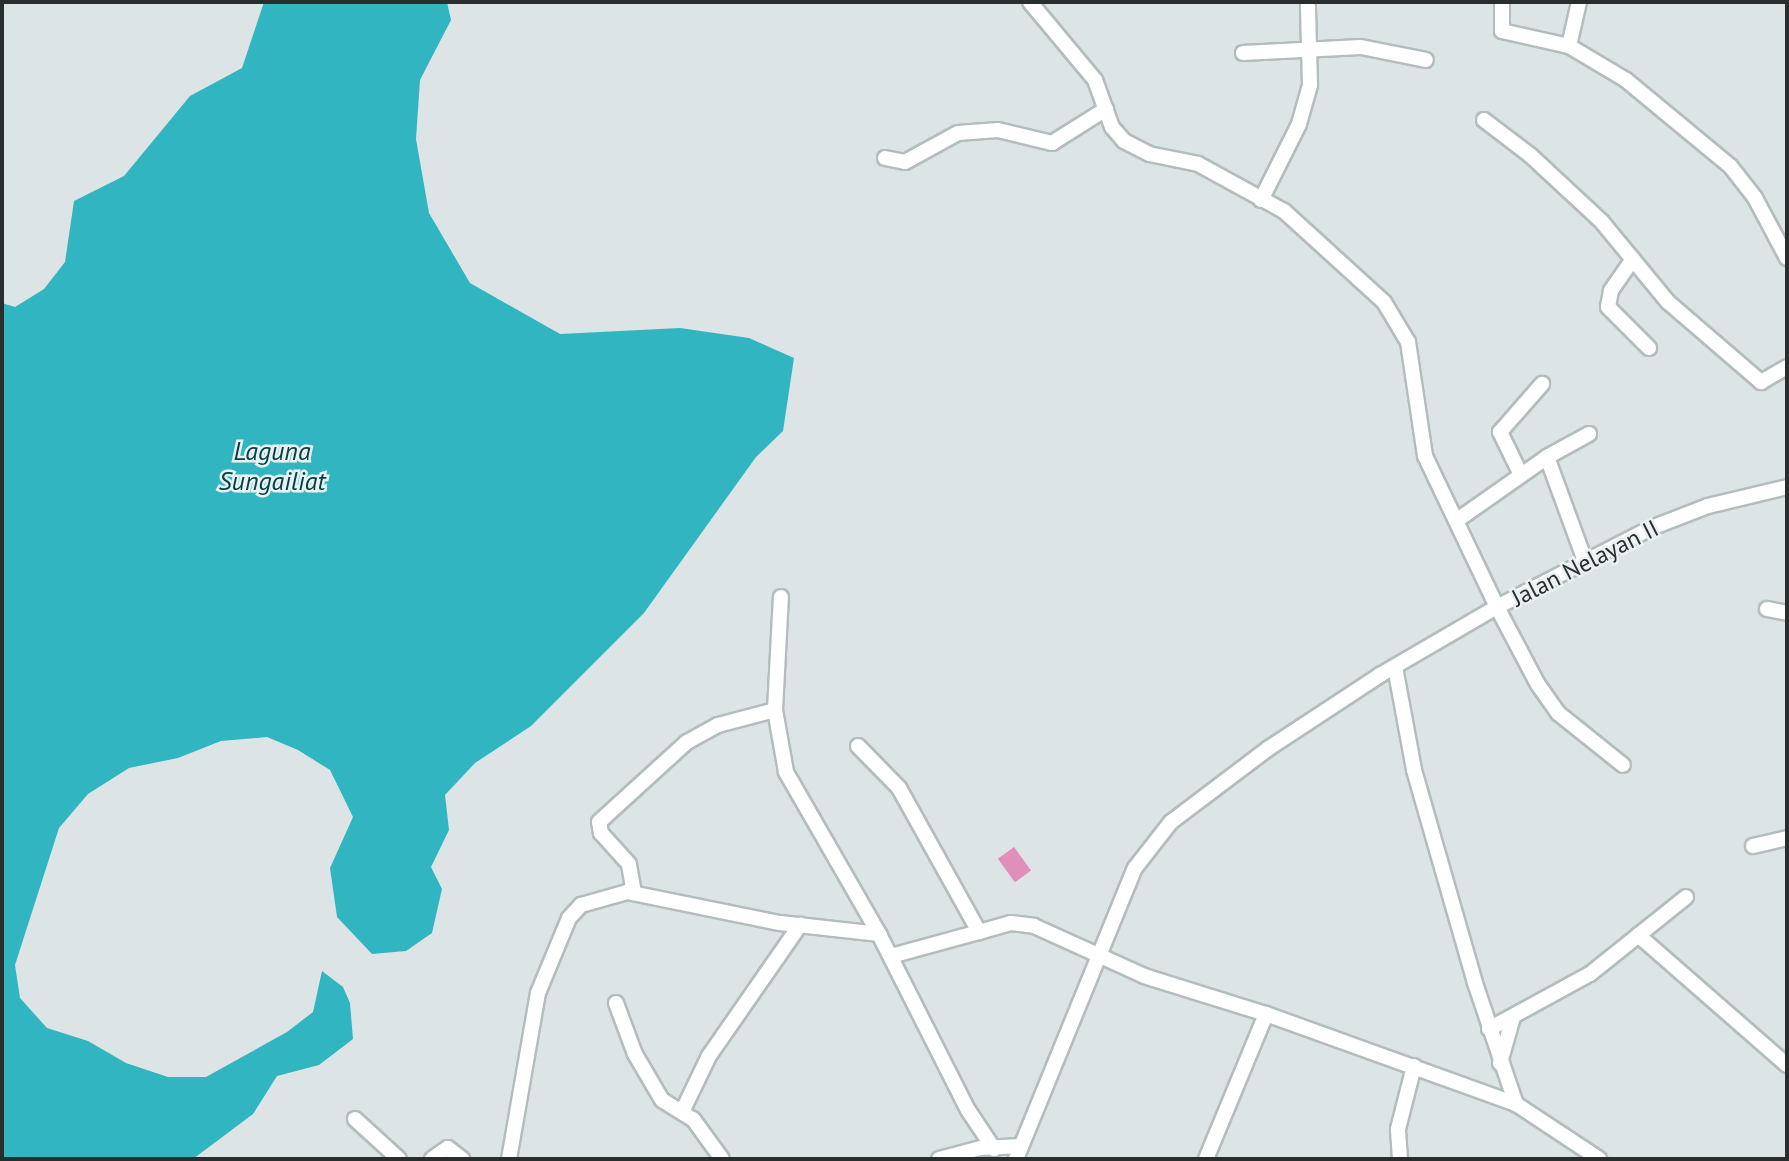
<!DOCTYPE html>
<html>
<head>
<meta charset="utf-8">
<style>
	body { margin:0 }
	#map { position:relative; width:1789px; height:1161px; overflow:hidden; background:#dce4e5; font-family:"PT Sans",sans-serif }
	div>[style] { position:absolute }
	.water>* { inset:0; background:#31b6c1 }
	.building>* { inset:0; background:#df8fb8; transform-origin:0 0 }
	.roads { filter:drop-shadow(2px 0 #b4bcbd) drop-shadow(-2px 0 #b4bcbd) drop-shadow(0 2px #b4bcbd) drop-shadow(0 -2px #b4bcbd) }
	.street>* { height:14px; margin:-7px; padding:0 7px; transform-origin:7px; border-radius:7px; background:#fff }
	span { translate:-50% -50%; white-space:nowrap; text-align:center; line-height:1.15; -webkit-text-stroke:5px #e9f1f2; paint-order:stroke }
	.street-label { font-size:24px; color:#2a2d2d }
	.water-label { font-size:26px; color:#044045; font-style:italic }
	.frame { position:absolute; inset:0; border:4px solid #2a2d2d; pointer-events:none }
</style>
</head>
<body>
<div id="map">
	<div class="water">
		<i style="clip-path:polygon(264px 2px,447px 2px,451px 20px,420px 80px,416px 139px,429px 213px,470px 283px,560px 334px,680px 328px,749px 338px,794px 358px,783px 431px,756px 457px,644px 613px,531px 726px,475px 763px,445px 795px,449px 830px,431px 867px,442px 889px,432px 933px,406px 951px,372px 954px,337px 917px,330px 868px,353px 817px,330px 770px,298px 750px,267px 737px,221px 741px,178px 758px,129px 768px,88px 794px,59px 828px,15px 965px,20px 998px,47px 1028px,88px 1041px,126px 1063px,168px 1077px,206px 1077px,287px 1032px,313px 1012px,322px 971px,343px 987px,350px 1003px,353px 1039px,319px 1065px,277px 1076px,253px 1114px,193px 1159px,2px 1159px,2px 303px,15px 307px,44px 289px,65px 262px,74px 201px,124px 176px,190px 96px,242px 68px)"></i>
	</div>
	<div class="building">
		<i style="left:1014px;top:847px;width:29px;height:20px;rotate:54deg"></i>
	</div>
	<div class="roads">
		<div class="street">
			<i style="left:1030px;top:2px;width:102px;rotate:50.2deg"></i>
			<i style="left:1095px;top:80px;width:50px;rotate:70.1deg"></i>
			<i style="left:1112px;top:127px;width:18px;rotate:49deg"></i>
			<i style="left:1124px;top:141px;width:28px;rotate:27deg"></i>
			<i style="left:1149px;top:154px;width:50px;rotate:11.5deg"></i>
			<i style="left:1198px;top:164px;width:98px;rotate:28.7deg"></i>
			<i style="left:1284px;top:211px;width:135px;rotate:42.3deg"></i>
			<i style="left:1384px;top:302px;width:47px;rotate:59deg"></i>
			<i style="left:1408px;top:342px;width:115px;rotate:81.5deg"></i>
			<i style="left:1425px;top:456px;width:167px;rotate:64.5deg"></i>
			<i style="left:1497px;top:607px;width:86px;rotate:62.2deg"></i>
			<i style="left:1537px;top:683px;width:37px;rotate:55deg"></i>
			<i style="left:1558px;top:713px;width:83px;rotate:38.7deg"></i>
			<i style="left:1502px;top:2px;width:29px;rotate:90deg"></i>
			<i style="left:1502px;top:31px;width:69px;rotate:12.6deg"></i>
			<i style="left:1569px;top:46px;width:66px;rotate:30.8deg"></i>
			<i style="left:1626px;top:80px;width:136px;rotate:39.6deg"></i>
			<i style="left:1731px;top:167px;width:39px;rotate:52deg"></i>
			<i style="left:1755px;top:198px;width:68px;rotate:61.9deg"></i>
			<i style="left:1569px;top:46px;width:45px;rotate:-77.2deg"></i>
			<i style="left:1243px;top:53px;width:118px;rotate:-2.9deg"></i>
			<i style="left:1361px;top:47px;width:66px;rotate:11.3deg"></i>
			<i style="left:1484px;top:120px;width:58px;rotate:37.3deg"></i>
			<i style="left:1530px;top:155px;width:98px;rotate:42.9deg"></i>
			<i style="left:1602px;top:222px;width:104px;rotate:50.5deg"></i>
			<i style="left:1668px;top:302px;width:123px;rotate:40.7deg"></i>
			<i style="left:1761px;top:382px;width:30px;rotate:-30deg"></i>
			<i style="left:885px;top:158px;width:20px;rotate:11deg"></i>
			<i style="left:905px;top:162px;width:60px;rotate:-28.7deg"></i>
			<i style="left:958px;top:133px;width:40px;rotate:-4.3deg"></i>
			<i style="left:998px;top:130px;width:56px;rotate:13.5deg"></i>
			<i style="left:1052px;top:143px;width:64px;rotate:-32.2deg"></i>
			<i style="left:1261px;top:200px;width:85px;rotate:-63.4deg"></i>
			<i style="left:1299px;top:124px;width:41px;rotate:-74.2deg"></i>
			<i style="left:1310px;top:85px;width:79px;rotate:-91.5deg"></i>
			<i style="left:1633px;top:259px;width:39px;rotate:125deg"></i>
			<i style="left:1611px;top:291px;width:16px;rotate:101deg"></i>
			<i style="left:1608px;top:307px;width:58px;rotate:45deg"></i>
			<i style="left:1547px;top:457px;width:111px;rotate:69.9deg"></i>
			<i style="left:1521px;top:475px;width:48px;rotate:-116deg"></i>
			<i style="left:1500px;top:432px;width:64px;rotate:-48.8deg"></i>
			<i style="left:1456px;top:521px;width:111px;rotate:-35.1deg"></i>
			<i style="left:1547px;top:457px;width:48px;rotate:-28.7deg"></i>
			<i style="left:1767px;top:609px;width:20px;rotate:11deg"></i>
			<i style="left:1395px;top:667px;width:105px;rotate:79.5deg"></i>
			<i style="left:1414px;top:770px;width:222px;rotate:74deg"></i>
			<i style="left:1475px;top:983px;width:128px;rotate:71.3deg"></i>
			<i style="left:775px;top:710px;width:113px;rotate:-87deg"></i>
			<i style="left:858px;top:746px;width:59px;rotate:45.7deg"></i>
			<i style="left:899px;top:788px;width:165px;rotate:60.9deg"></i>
			<i style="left:979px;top:932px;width:33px;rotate:-16deg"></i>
			<i style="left:1011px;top:923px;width:23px;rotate:7deg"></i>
			<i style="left:1034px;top:926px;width:121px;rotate:24.4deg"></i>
			<i style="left:1144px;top:976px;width:128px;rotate:17.3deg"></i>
			<i style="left:1266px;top:1014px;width:266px;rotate:19.8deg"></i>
			<i style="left:1516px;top:1104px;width:100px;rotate:33.5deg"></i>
			<i style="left:1753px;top:846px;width:35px;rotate:-13deg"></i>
			<i style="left:634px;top:893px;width:29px;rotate:-100deg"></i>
			<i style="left:629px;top:864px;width:42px;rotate:-132.1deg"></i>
			<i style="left:601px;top:833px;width:11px;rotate:-100deg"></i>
			<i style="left:599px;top:822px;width:119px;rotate:-42.3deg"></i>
			<i style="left:687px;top:742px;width:35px;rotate:-29deg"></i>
			<i style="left:718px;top:725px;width:59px;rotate:-14.7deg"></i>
			<i style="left:775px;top:710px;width:63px;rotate:79.9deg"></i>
			<i style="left:786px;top:772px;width:187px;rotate:60.1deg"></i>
			<i style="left:879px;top:934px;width:197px;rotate:63.2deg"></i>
			<i style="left:968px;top:1110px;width:47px;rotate:56.3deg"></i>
			<i style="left:1638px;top:935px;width:198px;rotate:41.1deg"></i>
			<i style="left:891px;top:956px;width:91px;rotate:-15.3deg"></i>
			<i style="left:616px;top:1003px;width:54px;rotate:69.6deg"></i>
			<i style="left:635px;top:1054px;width:53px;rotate:59.6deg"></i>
			<i style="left:662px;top:1100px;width:36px;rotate:32deg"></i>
			<i style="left:693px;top:1119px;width:49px;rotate:54.1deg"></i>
			<i style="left:1489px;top:1029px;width:115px;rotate:-28.6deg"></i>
			<i style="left:1590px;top:974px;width:123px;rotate:-38.7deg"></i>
			<i style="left:1500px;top:1063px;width:48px;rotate:-74.2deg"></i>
			<i style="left:682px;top:1112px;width:62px;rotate:-64.3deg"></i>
			<i style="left:709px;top:1056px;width:160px;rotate:-55.2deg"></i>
			<i style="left:355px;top:1119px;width:59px;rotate:42.3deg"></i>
			<i style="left:432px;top:1159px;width:19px;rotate:-35deg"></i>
			<i style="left:448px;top:1148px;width:18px;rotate:38deg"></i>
			<i style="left:509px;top:1159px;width:169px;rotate:-80.1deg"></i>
			<i style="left:538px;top:993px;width:81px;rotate:-67.5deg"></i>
			<i style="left:569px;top:918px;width:18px;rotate:-47deg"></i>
			<i style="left:581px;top:905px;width:48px;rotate:-15.8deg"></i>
			<i style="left:627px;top:892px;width:156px;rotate:11.5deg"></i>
			<i style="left:780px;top:923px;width:100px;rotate:6.3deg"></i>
			<i style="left:939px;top:1159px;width:43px;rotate:-14.7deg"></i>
			<i style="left:981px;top:1148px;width:40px;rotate:-2.9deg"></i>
			<i style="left:1016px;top:1159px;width:314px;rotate:-67.8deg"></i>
			<i style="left:1135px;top:868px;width:58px;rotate:-52deg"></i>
			<i style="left:1171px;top:822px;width:123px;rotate:-37.1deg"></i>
			<i style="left:1269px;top:748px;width:133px;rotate:-33.3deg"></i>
			<i style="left:1380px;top:675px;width:135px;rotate:-30.2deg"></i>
			<i style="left:1497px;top:607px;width:173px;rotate:-27.2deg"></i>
			<i style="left:1651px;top:528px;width:61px;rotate:-21.1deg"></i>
			<i style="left:1708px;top:506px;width:81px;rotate:-13.5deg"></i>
			<i style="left:1206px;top:1159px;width:157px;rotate:-67.5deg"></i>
			<i style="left:1400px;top:1159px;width:30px;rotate:-94deg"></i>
			<i style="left:1398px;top:1129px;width:65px;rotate:-75.7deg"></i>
		</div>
	</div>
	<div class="street-label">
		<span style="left:1585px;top:563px;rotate:-27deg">Jalan Nelayan II</span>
	</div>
	<div class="water-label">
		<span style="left:272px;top:466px">Laguna<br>Sungailiat</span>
	</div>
	<div class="frame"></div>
</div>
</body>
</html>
